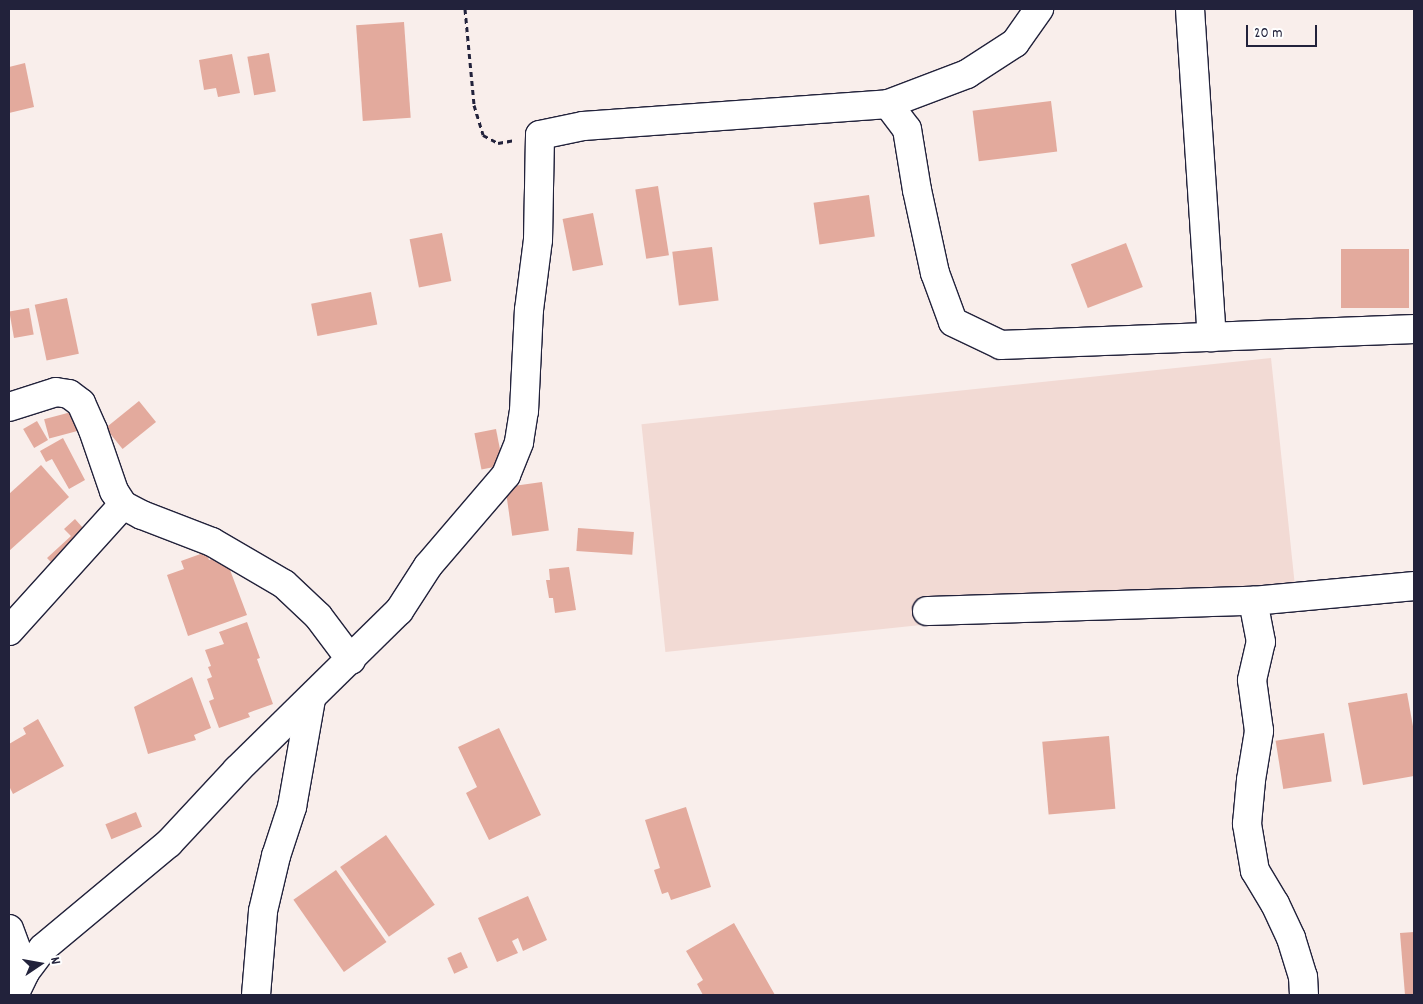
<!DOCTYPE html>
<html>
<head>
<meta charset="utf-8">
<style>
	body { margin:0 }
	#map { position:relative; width:1423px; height:1004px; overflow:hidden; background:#f9eeeb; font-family:Dekko,sans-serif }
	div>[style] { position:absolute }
	.built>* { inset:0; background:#f2dad4; transform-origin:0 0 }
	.building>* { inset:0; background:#e3aa9d; transform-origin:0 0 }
	.path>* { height:3px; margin-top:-1.5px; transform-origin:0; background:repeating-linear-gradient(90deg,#22223b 0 5px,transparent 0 9px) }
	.roads { filter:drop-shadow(1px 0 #22223b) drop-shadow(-1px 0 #22223b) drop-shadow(0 1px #22223b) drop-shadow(0 -1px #22223b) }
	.minor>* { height:28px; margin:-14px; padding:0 14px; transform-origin:14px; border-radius:14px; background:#fff }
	span { translate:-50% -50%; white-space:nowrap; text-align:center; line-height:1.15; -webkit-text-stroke:5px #fff; paint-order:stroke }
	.frame { position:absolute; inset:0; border:10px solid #22223b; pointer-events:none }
	.north { position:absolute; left:15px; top:939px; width:50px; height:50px; -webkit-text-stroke:4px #fff; paint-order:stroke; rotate:78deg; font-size:14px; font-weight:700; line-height:20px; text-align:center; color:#22223b }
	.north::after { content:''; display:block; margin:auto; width:18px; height:22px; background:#22223b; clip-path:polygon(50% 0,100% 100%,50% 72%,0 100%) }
	.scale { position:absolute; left:1246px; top:25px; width:71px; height:22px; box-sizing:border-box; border:2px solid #22223b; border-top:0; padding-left:6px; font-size:15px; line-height:18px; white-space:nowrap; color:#22223b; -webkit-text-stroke:4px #fff; paint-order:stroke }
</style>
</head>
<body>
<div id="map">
	<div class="built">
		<i style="left:1271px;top:358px;width:229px;height:633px;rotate:84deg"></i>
	</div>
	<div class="building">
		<i style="left:404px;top:22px;width:96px;height:48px;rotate:86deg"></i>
		<i style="left:269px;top:53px;width:39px;height:22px;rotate:80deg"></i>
		<i style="clip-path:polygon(232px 54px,240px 93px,218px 97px,216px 88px,204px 90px,199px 60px)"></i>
		<i style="clip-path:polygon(25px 63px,34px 107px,9px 113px,9px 67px)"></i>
		<i style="left:1051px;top:101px;width:51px;height:79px;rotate:83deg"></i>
		<i style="left:658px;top:186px;width:70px;height:23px;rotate:81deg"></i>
		<i style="left:869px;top:195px;width:42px;height:56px;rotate:82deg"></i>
		<i style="left:593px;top:213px;width:53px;height:31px;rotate:79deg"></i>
		<i style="left:442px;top:233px;width:49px;height:33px;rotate:79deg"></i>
		<i style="left:1126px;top:243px;width:47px;height:59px;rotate:69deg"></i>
		<i style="left:712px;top:247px;width:54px;height:40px;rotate:83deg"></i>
		<i style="left:1341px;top:249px;width:68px;height:59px"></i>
		<i style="left:371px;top:292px;width:33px;height:61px;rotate:79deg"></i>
		<i style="left:67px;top:298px;width:57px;height:33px;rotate:78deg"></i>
		<i style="left:29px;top:308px;width:27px;height:20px;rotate:80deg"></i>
		<i style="left:139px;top:401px;width:27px;height:43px;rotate:51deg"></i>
		<i style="left:75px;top:411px;width:20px;height:32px;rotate:75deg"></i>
		<i style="left:37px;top:421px;width:22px;height:16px;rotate:60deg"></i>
		<i style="left:496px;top:429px;width:37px;height:22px;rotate:79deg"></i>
		<i style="clip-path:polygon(63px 438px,85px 480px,69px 489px,52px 459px,46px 462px,40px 451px)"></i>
		<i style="clip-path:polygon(41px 465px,69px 497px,9px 551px,9px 494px)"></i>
		<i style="left:542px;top:482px;width:49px;height:37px;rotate:82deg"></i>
		<i style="clip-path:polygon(75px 519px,91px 537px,57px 568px,47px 558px,71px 536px,64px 529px)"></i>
		<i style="left:578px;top:528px;width:56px;height:23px;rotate:4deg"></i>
		<i style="clip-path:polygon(206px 552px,209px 560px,224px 554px,247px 615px,188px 636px,167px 575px,184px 569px,181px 561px)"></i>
		<i style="clip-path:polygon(569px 567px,576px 610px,555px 613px,553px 598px,549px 598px,546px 580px,550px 580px,549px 569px)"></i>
		<i style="clip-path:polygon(247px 622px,260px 658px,257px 659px,273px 704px,248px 713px,250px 717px,219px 728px,209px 701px,214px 699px,207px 679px,212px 677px,208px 667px,211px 666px,205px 650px,224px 644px,219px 632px)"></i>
		<i style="clip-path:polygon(192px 677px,211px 728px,194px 735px,196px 740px,148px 754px,134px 707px)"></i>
		<i style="clip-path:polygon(1407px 693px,1414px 732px,1414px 776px,1363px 785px,1348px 703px)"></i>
		<i style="clip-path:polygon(38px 719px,64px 766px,13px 794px,9px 786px,9px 744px,26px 734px,23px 728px)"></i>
		<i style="clip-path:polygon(499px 728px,541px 815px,489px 840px,466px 793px,477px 787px,458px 747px)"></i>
		<i style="left:1324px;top:733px;width:49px;height:49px;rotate:81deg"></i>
		<i style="left:1109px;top:736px;width:73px;height:67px;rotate:85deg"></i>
		<i style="clip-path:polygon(686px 807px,711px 887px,671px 900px,668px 892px,662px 894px,654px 870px,660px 868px,645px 820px)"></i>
		<i style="left:136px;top:812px;width:16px;height:33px;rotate:68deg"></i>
		<i style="left:386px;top:835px;width:85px;height:56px;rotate:55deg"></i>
		<i style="left:336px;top:870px;width:88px;height:52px;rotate:55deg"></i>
		<i style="clip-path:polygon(528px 896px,547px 940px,523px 951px,518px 938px,512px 941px,518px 953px,497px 962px,478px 918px)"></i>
		<i style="clip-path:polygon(734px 923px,775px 995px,703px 995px,697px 984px,703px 980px,686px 951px)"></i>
		<i style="clip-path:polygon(1414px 932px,1414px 995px,1405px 995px,1400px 933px)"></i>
		<i style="left:461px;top:952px;width:17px;height:15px;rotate:66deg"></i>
	</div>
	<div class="path">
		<i style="left:465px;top:9px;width:96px;rotate:84.6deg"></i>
		<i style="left:474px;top:105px;width:31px;rotate:73deg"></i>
		<i style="left:483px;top:135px;width:17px;rotate:28deg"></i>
		<i style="left:498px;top:143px;width:17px;rotate:-10deg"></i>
	</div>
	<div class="roads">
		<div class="minor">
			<i style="left:1190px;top:9px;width:329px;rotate:86.2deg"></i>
			<i style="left:888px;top:104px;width:85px;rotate:-20.8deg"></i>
			<i style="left:967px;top:74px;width:57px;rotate:-32.9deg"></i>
			<i style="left:1015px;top:43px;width:42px;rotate:-54.8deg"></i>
			<i style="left:9px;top:407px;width:49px;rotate:-17.7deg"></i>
			<i style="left:56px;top:392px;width:13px;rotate:9deg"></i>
			<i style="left:69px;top:394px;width:15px;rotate:37deg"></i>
			<i style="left:81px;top:403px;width:30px;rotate:66deg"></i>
			<i style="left:93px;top:430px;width:65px;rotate:71deg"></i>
			<i style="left:114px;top:491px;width:17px;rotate:57deg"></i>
			<i style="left:123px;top:505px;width:21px;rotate:28deg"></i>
			<i style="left:142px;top:515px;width:75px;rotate:21.1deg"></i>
			<i style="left:212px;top:542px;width:83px;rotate:30.3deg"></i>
			<i style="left:284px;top:584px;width:47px;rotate:43.3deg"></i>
			<i style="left:318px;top:616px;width:55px;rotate:53.1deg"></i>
			<i style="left:927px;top:611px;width:326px;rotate:-1.8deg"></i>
			<i style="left:9px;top:631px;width:170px;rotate:-47.9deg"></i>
			<i style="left:9px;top:929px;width:46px;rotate:69.6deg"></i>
			<i style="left:14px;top:995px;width:25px;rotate:-64deg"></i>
			<i style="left:25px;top:972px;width:30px;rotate:-53deg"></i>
			<i style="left:43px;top:948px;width:164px;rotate:-39.8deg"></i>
			<i style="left:169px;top:843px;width:100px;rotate:-47deg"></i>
			<i style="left:237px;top:770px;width:227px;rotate:-44.5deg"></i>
			<i style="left:399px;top:611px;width:54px;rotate:-57.2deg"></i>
			<i style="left:428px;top:566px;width:120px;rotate:-49.4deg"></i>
			<i style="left:506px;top:475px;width:35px;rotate:-68deg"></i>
			<i style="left:519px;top:442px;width:31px;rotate:-81deg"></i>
			<i style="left:524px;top:411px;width:101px;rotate:-87.2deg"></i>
			<i style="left:529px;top:310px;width:71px;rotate:-82.7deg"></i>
			<i style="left:538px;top:240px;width:105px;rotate:-88.9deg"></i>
			<i style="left:540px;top:135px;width:44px;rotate:-11.8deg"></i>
			<i style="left:583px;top:126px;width:306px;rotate:-4.1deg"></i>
			<i style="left:888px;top:104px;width:31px;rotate:53deg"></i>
			<i style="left:907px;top:129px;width:62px;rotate:80.7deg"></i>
			<i style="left:917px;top:190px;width:85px;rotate:77.8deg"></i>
			<i style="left:935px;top:273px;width:52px;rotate:69.8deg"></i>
			<i style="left:953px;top:322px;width:53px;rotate:25.6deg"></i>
			<i style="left:1001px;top:345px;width:413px;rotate:-2.2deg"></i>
			<i style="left:256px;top:995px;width:84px;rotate:-85.2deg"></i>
			<i style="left:263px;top:911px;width:57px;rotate:-76.7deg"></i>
			<i style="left:276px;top:856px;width:52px;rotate:-71.9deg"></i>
			<i style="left:292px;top:807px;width:110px;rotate:-80deg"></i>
			<i style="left:1304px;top:995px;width:18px;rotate:-93deg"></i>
			<i style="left:1303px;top:977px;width:41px;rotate:-107.1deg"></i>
			<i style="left:1291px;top:938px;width:38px;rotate:-115deg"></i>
			<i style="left:1275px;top:904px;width:39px;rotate:-121deg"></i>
			<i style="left:1255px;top:871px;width:48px;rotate:-99.7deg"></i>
			<i style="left:1247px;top:824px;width:44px;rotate:-84.8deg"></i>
			<i style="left:1251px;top:780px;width:50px;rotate:-80.7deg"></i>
			<i style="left:1259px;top:731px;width:51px;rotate:-97.8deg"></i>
			<i style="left:1252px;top:680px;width:39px;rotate:-77deg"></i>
			<i style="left:1261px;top:642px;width:42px;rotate:-101deg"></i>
			<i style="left:1253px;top:601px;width:162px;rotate:-5.3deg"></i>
		</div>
	</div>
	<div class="frame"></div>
	<div class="north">N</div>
	<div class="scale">20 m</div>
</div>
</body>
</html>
